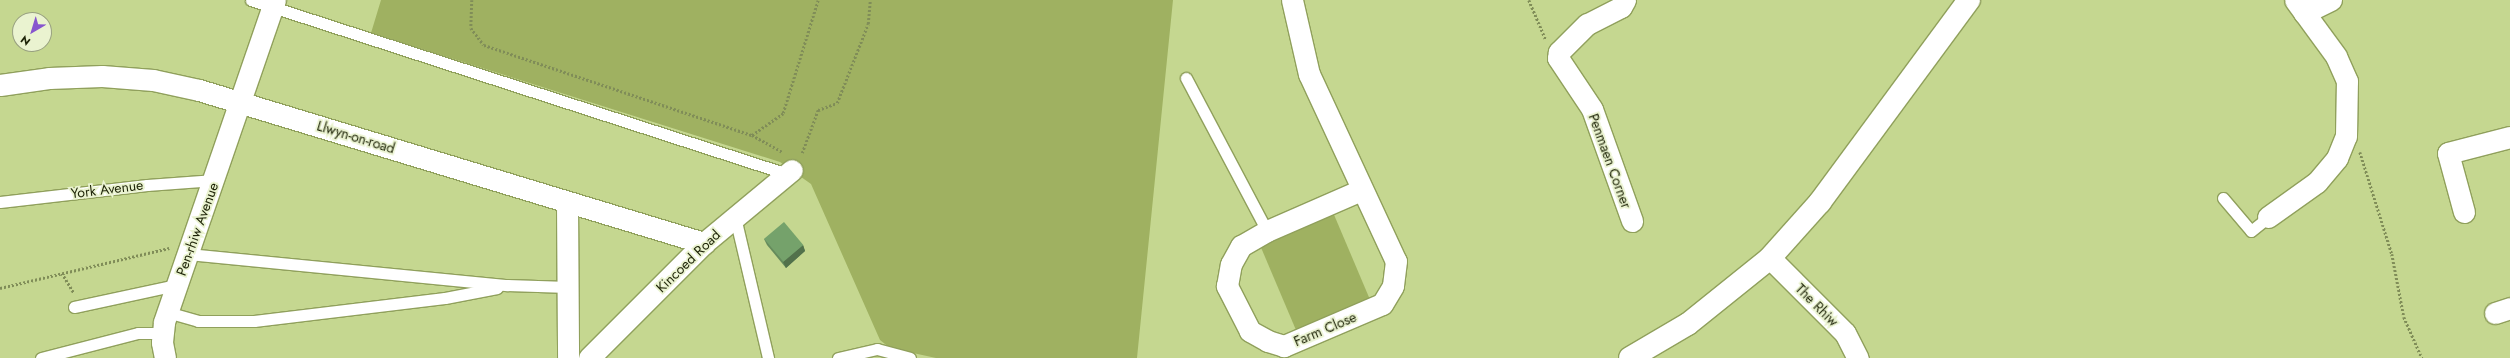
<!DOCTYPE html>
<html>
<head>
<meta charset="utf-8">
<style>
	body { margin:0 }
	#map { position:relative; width:2510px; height:358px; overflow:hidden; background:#c5d790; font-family:Jost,sans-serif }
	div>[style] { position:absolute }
	.green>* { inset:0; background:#9fb161; transform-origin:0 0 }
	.path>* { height:2.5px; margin-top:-1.25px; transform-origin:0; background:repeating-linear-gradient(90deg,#808d58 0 2px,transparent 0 4px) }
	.roads { filter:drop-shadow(1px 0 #90a05c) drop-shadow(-1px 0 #90a05c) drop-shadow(0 1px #90a05c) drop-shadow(0 -1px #90a05c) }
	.service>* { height:11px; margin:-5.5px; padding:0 5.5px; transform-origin:5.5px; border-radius:5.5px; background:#fff }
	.minor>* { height:21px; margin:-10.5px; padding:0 10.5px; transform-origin:10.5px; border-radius:10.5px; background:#fff }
	.tertiary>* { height:22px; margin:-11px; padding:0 11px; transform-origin:11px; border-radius:11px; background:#fff }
	.wall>* { inset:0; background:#658b5c }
	.shaded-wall>* { inset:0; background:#52714b }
	.building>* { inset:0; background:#75a26b; transform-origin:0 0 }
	span { translate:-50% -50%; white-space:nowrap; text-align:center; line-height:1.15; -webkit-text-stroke:3.5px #eaf3d0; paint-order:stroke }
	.street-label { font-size:14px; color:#1d2307 }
	.north { position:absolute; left:12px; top:12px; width:40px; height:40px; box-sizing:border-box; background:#eaf3d0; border:1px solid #98a080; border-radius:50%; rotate:218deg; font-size:11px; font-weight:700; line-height:16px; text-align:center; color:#1d2307 }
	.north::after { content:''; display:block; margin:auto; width:14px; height:18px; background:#8755ce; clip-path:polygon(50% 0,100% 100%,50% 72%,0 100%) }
</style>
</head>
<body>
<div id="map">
	<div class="green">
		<i style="clip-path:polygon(381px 0,1173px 0,1137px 358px,936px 358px,890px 348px,880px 340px,811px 184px,780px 162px,371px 33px)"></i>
		<i style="left:1332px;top:210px;width:99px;height:80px;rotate:67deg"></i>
	</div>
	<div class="path">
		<i style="left:472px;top:0;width:28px;rotate:92deg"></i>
		<i style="left:471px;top:28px;width:21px;rotate:53deg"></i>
		<i style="left:484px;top:45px;width:283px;rotate:18.6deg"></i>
		<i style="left:752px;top:135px;width:35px;rotate:29deg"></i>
		<i style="left:1529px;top:0;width:43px;rotate:67deg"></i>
		<i style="left:752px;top:135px;width:38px;rotate:-35deg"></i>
		<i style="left:783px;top:113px;width:118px;rotate:-72.8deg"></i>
		<i style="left:2360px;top:152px;width:107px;rotate:72.6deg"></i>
		<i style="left:2392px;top:254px;width:64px;rotate:79.2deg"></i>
		<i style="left:2404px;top:317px;width:45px;rotate:66.3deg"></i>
		<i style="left:802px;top:153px;width:46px;rotate:-69.6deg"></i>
		<i style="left:818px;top:110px;width:20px;rotate:-20deg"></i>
		<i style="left:837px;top:103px;width:85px;rotate:-68.6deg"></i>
		<i style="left:868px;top:24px;width:24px;rotate:-85deg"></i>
		<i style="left:62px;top:273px;width:23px;rotate:59deg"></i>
		<i style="left:0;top:288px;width:174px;rotate:-13.3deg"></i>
	</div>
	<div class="roads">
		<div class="service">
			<i style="left:251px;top:0;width:564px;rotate:17.98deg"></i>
			<i style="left:1186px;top:78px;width:173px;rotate:62.1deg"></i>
			<i style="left:2223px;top:198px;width:43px;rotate:49.7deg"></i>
			<i style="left:2251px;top:231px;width:22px;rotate:-39deg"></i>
			<i style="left:0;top:202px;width:148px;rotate:-6.6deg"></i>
			<i style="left:147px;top:185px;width:68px;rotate:-4.2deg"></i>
			<i style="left:735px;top:217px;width:145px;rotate:76.8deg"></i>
			<i style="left:188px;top:254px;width:321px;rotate:5.6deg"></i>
			<i style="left:507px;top:285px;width:61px;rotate:1.9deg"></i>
			<i style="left:74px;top:307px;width:105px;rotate:-12.1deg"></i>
			<i style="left:167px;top:312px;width:32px;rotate:16deg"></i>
			<i style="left:198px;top:321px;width:56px"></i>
			<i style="left:254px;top:321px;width:192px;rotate:-6.9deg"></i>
			<i style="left:445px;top:298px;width:53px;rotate:-10.9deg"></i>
			<i style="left:41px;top:358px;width:100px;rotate:-14.5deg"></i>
			<i style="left:138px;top:333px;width:25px"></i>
			<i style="left:838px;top:358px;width:40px;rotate:-13deg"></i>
			<i style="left:877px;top:349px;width:34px;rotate:15deg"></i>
		</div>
		<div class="minor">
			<i style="left:1292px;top:0;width:76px;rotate:77.1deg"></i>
			<i style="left:1309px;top:74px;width:206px;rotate:65.1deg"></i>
			<i style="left:1396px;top:261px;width:25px;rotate:97deg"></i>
			<i style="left:1393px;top:286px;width:21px;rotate:121deg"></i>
			<i style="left:1382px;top:304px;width:107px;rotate:156.8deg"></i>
			<i style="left:1284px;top:346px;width:17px;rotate:-163deg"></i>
			<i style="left:1268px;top:341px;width:21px;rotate:-151deg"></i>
			<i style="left:1250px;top:331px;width:51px;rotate:-117.1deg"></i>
			<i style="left:1227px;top:286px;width:22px;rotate:-80deg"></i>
			<i style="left:1231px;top:264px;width:21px;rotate:-61deg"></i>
			<i style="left:1241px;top:246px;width:30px;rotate:-30deg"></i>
			<i style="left:1267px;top:231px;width:103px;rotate:-23.6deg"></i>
			<i style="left:1625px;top:0;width:8px;rotate:120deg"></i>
			<i style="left:1621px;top:7px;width:38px;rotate:153deg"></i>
			<i style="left:1587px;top:24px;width:40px;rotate:135deg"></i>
			<i style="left:1559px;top:52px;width:6px;rotate:99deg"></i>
			<i style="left:1558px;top:58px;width:61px;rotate:56.3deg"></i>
			<i style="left:1592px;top:109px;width:119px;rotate:70.3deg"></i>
			<i style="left:2304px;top:13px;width:30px;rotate:-26deg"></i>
			<i style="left:0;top:85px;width:49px;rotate:-8.1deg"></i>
			<i style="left:49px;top:78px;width:53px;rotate:-2.2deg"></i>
			<i style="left:102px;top:76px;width:51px;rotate:4.5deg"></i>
			<i style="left:153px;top:80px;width:47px;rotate:12.3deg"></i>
			<i style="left:199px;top:90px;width:528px;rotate:16.86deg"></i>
			<i style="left:567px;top:203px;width:155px;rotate:89.6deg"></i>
			<i style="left:2464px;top:212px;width:61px;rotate:-105.2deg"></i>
			<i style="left:2448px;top:153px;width:64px;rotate:-14.5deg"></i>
			<i style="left:2268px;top:217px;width:60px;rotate:-35.5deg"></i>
			<i style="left:2317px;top:182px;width:31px;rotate:-50deg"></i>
			<i style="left:2337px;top:158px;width:24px;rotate:-68deg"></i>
			<i style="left:2346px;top:136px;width:55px;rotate:-89deg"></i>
			<i style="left:2347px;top:81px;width:27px;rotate:-114deg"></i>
			<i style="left:2336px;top:56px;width:69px;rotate:-126.2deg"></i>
			<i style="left:1770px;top:258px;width:106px;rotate:45deg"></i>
			<i style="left:1845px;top:333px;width:28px;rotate:63deg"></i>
			<i style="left:2495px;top:313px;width:16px;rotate:-18deg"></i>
			<i style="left:165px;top:358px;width:16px;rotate:-101deg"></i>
			<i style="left:162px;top:342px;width:20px;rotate:-84deg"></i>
			<i style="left:164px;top:322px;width:341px;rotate:-71deg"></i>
			<i style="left:589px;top:358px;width:163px;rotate:-45deg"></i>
			<i style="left:704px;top:243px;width:114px;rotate:-39.7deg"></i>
		</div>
		<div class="tertiary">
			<i style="left:1630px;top:358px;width:67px;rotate:-30.4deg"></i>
			<i style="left:1688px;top:324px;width:105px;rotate:-38.8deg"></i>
			<i style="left:1770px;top:258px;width:75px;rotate:-48.2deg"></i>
			<i style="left:1820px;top:202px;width:251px;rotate:-53.6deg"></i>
		</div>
	</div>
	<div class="wall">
		<i style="clip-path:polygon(764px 239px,803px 245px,805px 251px,786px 268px,767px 245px)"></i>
	</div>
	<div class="shaded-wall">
		<i style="clip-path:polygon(803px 245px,805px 251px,786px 268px,783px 262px)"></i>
	</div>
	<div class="building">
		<i style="left:784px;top:222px;width:30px;height:26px;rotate:50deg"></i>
	</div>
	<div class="street-label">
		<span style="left:356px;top:137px;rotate:17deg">Llwyn-on-road</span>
		<span style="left:1610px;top:161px;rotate:70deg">Penmaen Corner</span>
		<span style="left:107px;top:189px;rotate:-7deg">York Avenue</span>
		<span style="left:197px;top:229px;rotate:-70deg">Pen-rhiw Avenue</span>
		<span style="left:688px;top:261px;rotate:-44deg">Kincoed Road</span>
		<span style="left:1817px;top:305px;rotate:45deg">The Rhiw</span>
		<span style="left:1325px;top:329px;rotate:-23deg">Farm Close</span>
	</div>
	<div class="north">N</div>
</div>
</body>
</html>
